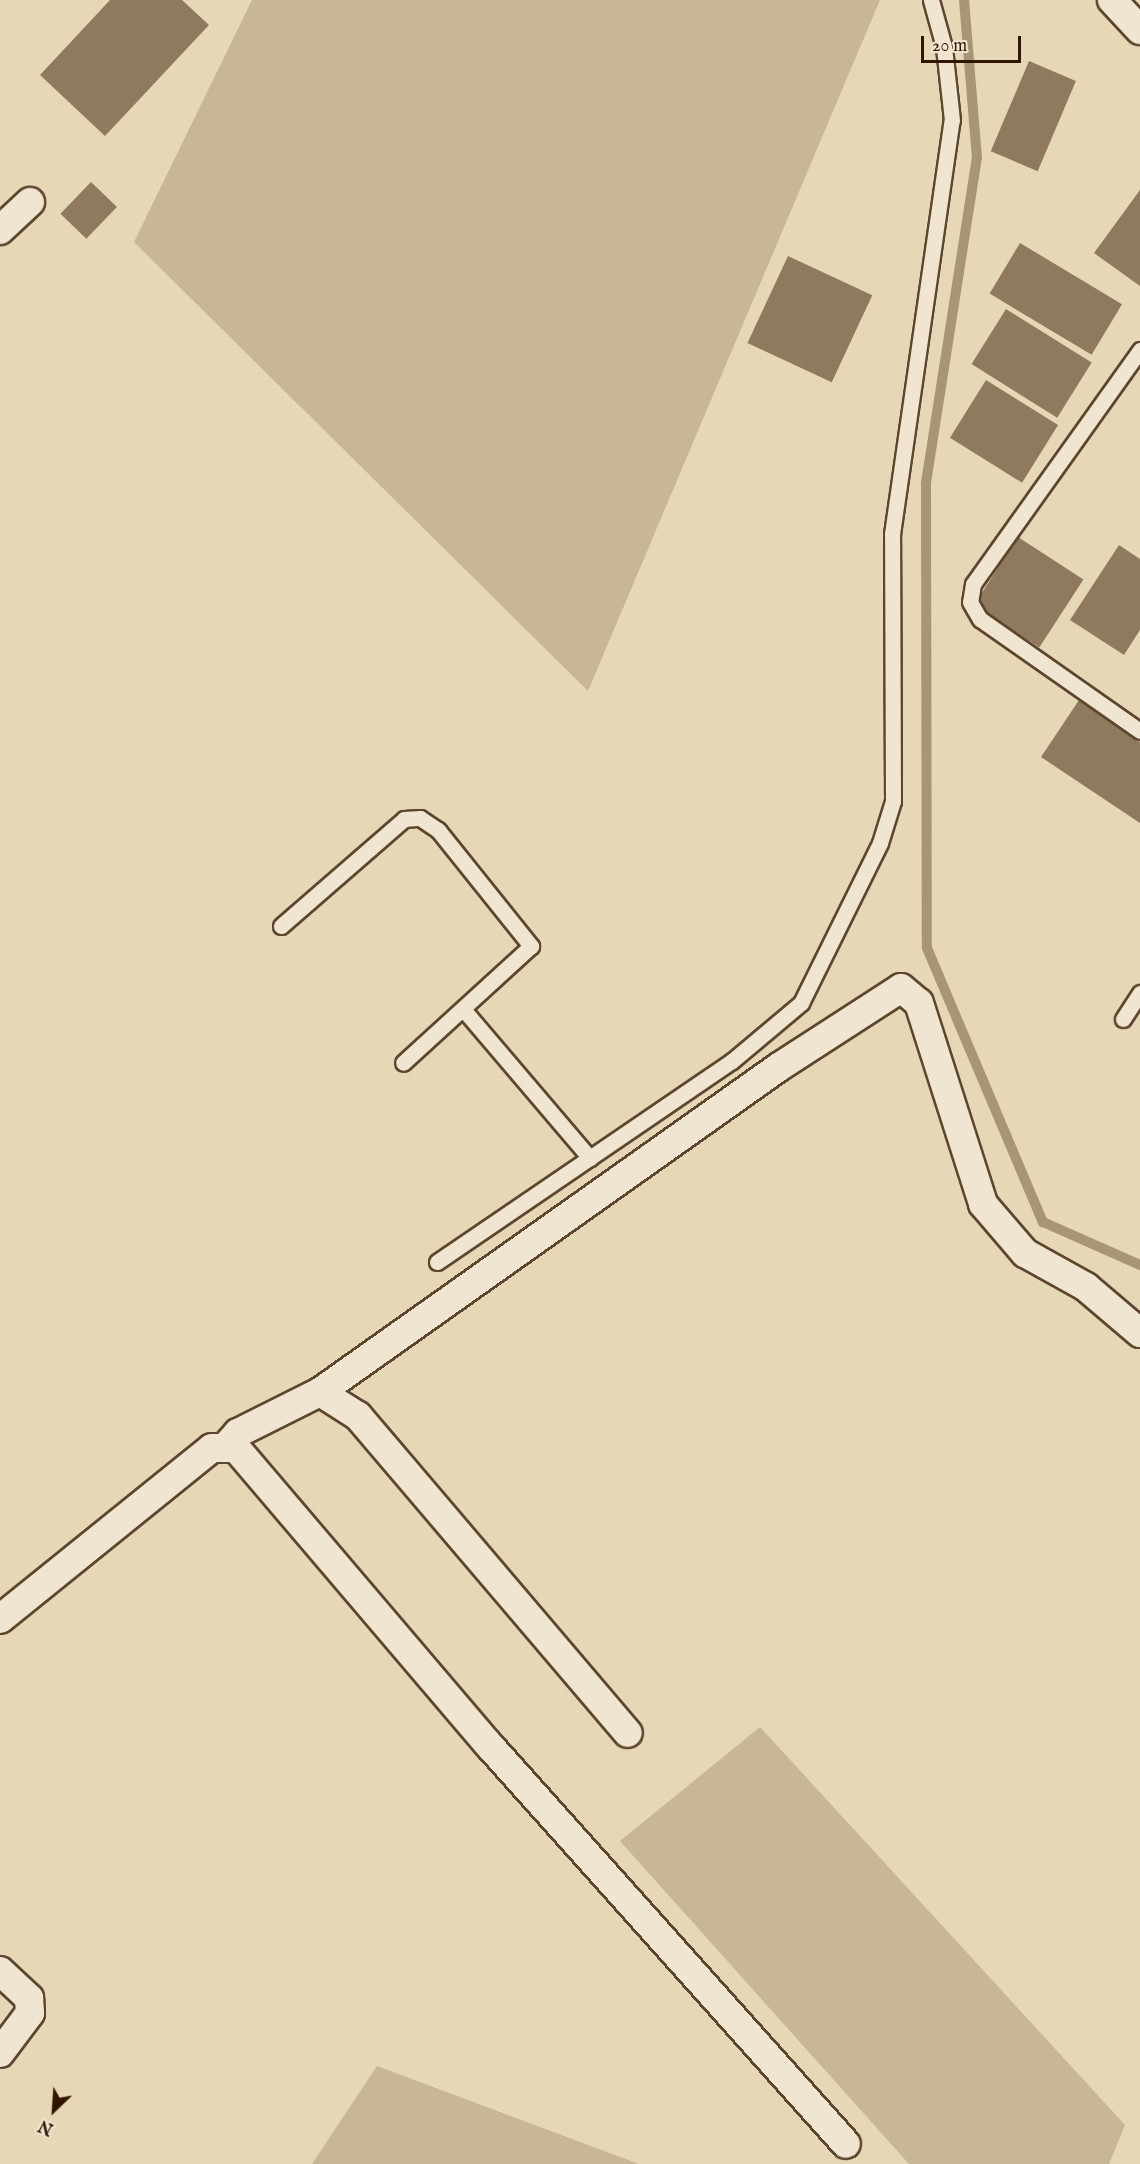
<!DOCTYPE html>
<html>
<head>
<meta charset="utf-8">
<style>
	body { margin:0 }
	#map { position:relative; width:1140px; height:2164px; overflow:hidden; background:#e6d7b6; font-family:"IM FELL English",serif }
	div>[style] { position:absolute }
	.green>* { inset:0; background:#c7b697 }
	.stream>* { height:10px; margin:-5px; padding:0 5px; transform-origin:5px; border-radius:5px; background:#a89578 }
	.building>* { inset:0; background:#8f7a5f; transform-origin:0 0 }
	.roads { filter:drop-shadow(2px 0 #5e462e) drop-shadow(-2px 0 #5e462e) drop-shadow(0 2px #5e462e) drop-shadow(0 -2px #5e462e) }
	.service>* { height:15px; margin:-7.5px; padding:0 7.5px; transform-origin:7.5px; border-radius:7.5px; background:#efe5d0 }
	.minor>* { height:28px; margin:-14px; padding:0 14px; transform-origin:14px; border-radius:14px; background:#efe5d0 }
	span { translate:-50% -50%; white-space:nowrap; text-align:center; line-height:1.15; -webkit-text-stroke:6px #efe5d0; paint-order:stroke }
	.north { position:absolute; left:24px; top:2080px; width:60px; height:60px; -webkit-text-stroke:4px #efe5d0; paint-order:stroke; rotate:205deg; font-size:16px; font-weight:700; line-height:24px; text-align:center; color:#301600 }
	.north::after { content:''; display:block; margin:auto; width:21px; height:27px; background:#301600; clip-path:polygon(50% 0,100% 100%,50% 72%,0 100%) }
	.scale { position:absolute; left:921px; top:36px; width:100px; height:27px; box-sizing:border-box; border:3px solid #301600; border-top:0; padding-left:8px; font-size:18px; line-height:21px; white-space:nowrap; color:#301600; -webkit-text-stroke:4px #efe5d0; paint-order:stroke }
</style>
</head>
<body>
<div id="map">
	<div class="green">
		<i style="clip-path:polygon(252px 0,880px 0,588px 691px,134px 242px)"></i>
		<i style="clip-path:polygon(760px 1727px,1125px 2125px,1109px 2164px,909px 2164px,620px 1841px)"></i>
		<i style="clip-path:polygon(377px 2066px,639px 2164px,312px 2164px)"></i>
	</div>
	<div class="stream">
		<i style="left:964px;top:0;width:158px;rotate:85.3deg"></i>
		<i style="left:977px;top:157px;width:331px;rotate:98.9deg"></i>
		<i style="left:926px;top:484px;width:464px;rotate:89.9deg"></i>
		<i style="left:927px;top:948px;width:298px;rotate:67.1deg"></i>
		<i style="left:1043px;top:1222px;width:106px;rotate:23.9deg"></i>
	</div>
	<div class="building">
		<i style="clip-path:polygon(110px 0,182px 0,209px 25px,105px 136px,40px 75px)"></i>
		<i style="left:1029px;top:61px;width:51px;height:98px;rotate:23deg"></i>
		<i style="left:91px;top:182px;width:36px;height:44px;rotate:44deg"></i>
		<i style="clip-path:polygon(1140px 190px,1140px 286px,1094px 253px)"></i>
		<i style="left:1020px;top:243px;width:119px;height:59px;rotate:31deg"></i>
		<i style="left:788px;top:256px;width:93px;height:96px;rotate:25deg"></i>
		<i style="left:1006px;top:309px;width:101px;height:65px;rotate:32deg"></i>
		<i style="left:986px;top:380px;width:85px;height:68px;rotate:32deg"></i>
		<i style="left:1018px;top:537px;width:78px;height:81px;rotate:33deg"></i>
		<i style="clip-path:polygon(1119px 545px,1140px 559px,1140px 630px,1124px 655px,1070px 620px)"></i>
		<i style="clip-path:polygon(1079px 700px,1140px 742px,1140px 823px,1041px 757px)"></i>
	</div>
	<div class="roads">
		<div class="service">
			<i style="left:1140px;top:350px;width:287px;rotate:125.5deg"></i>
			<i style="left:973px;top:584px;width:18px;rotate:99deg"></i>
			<i style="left:970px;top:602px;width:20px;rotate:60deg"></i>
			<i style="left:980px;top:619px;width:195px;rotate:35deg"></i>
			<i style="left:281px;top:926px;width:163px;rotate:-41deg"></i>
			<i style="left:404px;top:819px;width:16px;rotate:-4deg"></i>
			<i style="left:420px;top:818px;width:22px;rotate:34deg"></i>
			<i style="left:438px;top:830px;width:149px;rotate:51.3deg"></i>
			<i style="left:531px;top:946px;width:173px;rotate:137.6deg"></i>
			<i style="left:463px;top:1009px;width:196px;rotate:49.6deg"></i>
			<i style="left:1123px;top:1019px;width:31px;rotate:-57deg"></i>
			<i style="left:437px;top:1262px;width:357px;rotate:-34.3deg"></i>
			<i style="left:732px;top:1061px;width:90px;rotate:-40deg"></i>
			<i style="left:801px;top:1003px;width:178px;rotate:-63.7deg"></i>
			<i style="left:880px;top:843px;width:44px;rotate:-72.8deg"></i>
			<i style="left:893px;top:801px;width:267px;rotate:-90.2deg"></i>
			<i style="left:892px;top:534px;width:418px;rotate:-81.8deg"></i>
			<i style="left:952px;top:120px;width:73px;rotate:-96.3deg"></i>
			<i style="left:944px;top:47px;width:49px;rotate:-105.5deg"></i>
		</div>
		<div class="minor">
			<i style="left:1112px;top:0;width:41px;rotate:47deg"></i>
			<i style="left:0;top:230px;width:41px;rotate:-43deg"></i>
			<i style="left:320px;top:1392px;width:45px;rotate:32.3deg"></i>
			<i style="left:358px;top:1416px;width:416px;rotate:49.6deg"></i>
			<i style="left:228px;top:1444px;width:15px;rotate:-48deg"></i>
			<i style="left:238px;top:1433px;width:92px;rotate:-26.6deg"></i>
			<i style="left:320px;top:1392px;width:562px;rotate:-35.3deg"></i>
			<i style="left:779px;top:1067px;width:145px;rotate:-32.9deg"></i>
			<i style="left:901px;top:988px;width:23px;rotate:40deg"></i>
			<i style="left:919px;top:1003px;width:211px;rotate:72.3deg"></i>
			<i style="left:983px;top:1204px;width:65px;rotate:49.4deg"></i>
			<i style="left:1025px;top:1253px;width:70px;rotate:29.1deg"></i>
			<i style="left:1086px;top:1287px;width:71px;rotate:40.4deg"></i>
			<i style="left:0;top:1619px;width:272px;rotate:-38.9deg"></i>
			<i style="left:212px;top:1448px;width:24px"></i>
			<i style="left:236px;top:1448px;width:390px;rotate:49.6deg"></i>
			<i style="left:489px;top:1745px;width:535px;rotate:48.18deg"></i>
			<i style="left:0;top:1971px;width:40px;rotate:43deg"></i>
			<i style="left:29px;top:1998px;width:15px;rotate:86deg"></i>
			<i style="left:30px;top:2013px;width:50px;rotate:126.9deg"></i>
		</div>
	</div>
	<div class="north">N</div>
	<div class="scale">20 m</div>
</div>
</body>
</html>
